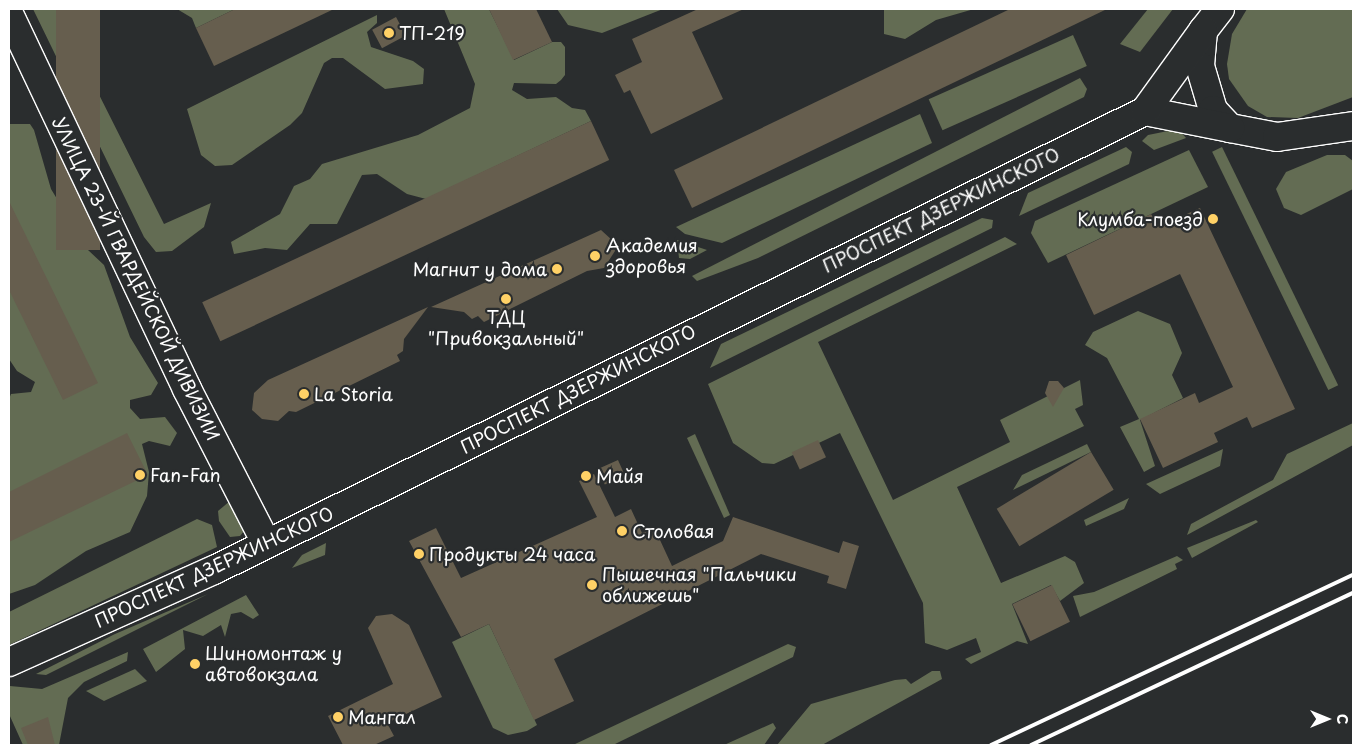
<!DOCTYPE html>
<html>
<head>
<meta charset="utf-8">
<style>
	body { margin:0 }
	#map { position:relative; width:1362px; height:754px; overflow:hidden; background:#2a2d2e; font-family:"Playpen Sans",sans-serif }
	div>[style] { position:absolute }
	.green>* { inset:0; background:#636c53; transform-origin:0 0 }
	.building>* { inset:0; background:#665e4e; transform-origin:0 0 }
	.roads { filter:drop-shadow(1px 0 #fff) drop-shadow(-1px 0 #fff) drop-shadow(0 1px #fff) drop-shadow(0 -1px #fff) }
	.minor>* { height:28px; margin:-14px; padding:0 14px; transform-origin:14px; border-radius:14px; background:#2a2d2e }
	.major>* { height:28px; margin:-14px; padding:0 14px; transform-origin:14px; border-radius:14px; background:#2a2d2e }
	.rail>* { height:4px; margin:-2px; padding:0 2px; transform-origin:2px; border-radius:2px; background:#fff }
	.dots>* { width:14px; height:14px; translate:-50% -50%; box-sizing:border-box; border:2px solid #2a2d2e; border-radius:50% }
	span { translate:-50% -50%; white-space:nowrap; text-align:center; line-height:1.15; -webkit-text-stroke:4.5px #2a2d2e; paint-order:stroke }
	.poi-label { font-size:18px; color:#fff }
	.left { translate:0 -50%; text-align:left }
	.right { translate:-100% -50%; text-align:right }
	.street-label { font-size:18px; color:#fff }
	.frame { position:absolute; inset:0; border:10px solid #fff; pointer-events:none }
	.north { position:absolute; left:1302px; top:694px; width:50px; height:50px; -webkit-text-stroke:4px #2a2d2e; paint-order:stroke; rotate:90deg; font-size:14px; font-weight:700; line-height:20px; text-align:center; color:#fff }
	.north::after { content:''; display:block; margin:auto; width:18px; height:22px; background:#fff; clip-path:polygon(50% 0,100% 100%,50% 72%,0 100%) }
</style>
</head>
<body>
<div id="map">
	<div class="green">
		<i style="clip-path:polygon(33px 9px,56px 9px,164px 224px,211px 203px,204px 227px,172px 251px,156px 252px,144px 237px)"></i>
		<i style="clip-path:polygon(177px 9px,235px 9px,196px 28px,192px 18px)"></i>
		<i style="clip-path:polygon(444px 9px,489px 9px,514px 60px,552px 42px,561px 42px,565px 47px,565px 75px,561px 80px,556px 84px,514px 83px,512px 90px,527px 99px,556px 97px,572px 108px,585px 110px,591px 121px,426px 199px,407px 194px,377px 174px,362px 175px,337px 224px,310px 224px,287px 250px,265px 248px,234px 254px,231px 242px,280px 214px,294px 186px,310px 179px,322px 164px,418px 135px,470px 108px,475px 84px)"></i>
		<i style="clip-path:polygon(557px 9px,663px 9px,602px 33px,568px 25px)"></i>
		<i style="clip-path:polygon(884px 9px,974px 9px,936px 20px,905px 39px,884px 34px)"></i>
		<i style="clip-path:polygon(1148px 9px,1173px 9px,1140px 52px,1120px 44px)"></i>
		<i style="clip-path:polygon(1247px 9px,1353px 9px,1353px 97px,1298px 118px,1267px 117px,1248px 106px,1229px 79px,1227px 64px,1232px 34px)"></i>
		<i style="clip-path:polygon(377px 15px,377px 23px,367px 32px,371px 47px,413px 61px,424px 69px,423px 84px,385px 89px,343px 58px,332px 58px,324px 63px,302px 113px,290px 125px,232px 165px,215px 166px,201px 155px,187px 109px)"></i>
		<i style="left:1073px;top:35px;width:34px;height:158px;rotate:66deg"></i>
		<i style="clip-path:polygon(1080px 78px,1087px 89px,1084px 97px,758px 258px,697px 281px,692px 276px)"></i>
		<i style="clip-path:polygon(920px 114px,932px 143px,722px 243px,685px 234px,676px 227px)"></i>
		<i style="clip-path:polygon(9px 124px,30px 124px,34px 130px,51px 189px,88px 250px,104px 265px,130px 337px,158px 383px,151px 395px,130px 400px,130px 408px,140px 419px,165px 417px,177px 433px,170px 446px,149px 441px,142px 444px,149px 472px,147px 496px,130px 532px,86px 551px,35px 585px,9px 594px,9px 399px,11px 394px,31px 392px,35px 382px,17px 371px,9px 359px)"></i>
		<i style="clip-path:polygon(1168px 131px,1180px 131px,1186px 138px,1154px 150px,1142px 141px,1148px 135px)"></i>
		<i style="clip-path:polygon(1126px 147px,1132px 152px,1129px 164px,1019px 216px,1028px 193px)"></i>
		<i style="left:1222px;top:147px;width:265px;height:11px;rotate:64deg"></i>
		<i style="clip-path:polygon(1189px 150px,1208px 187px,1048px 263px,1031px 233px,1035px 221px)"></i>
		<i style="clip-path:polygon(1327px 155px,1345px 155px,1353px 161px,1353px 189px,1301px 215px,1284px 208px,1276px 189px,1286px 172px)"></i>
		<i style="clip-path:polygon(982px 218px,993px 220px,992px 228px,710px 368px,721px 344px)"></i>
		<i style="clip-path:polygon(1005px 237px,1017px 244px,818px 342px,893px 500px,1010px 442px,1000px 420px,1080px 380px,1083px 405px,1075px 409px,1084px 426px,957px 487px,1001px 583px,1065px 556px,1075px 562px,1084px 583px,1060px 601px,1051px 585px,1012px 604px,1028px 644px,1017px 641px,971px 664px,965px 659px,981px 652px,976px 638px,947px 650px,925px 643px,923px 603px,840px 433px,774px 464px,762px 463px,733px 443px,708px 384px)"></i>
		<i style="clip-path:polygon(677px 240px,707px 250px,690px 259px,679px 258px)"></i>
		<i style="clip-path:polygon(1138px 311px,1170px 324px,1182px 353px,1172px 375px,1183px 398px,1140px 420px,1155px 466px,1144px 472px,1120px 427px,1139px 419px,1107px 358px,1085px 345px,1093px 332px)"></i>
		<i style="clip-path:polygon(1353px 423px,1353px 445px,1187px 535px,1191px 524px,1273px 480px,1287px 454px)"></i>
		<i style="clip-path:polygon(695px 434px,730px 515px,724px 518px,687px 438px)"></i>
		<i style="clip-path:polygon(1087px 444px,1091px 452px,1013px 490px,1022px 475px)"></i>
		<i style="clip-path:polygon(1223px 449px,1220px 466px,1160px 494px,1146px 484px)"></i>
		<i style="clip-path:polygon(1129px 498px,1124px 509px,1086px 526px,1084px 520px)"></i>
		<i style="clip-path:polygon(230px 501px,244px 531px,240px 536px,230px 537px,219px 521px,218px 511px)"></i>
		<i style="clip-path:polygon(197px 519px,212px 525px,217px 547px,9px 645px,9px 612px)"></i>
		<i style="clip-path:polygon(1256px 520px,1258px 522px,1192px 558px,1187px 548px)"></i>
		<i style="clip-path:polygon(326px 543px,325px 555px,292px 568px,302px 555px)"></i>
		<i style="clip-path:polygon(1177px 556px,1183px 560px,1175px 564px,1177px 569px,1080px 617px,1073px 596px,1094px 592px)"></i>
		<i style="clip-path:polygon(208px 594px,46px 675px,36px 674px,115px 634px)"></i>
		<i style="clip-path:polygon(246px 595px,259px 615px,253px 619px,241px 612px,231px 614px,225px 637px,221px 625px,203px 636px,183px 630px,185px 649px,156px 672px,143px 649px)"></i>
		<i style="clip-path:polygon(489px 624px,537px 725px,527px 731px,508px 735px,493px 728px,452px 642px)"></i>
		<i style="clip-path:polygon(788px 644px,796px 647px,793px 657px,613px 745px,573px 745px)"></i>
		<i style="clip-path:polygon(128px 652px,127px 661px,84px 682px,68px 698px,59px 745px,23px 745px,9px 714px,10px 686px,42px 689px)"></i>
		<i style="clip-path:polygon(135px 669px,147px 681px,104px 701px,86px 691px)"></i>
		<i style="clip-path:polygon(932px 671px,940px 671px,942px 679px,822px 745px,777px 745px,811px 704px,895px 680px,906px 679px,911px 684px)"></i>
		<i style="clip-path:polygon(773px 723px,776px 728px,764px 745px,724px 745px)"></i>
	</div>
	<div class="building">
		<i style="left:56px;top:9px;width:44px;height:241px"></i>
		<i style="clip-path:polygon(235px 9px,334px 9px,214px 66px,196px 28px)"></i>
		<i style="clip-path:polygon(489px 9px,536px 9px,552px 42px,513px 60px)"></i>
		<i style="clip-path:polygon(698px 9px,744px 9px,692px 32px,723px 99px,651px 134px,630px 90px,624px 93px,615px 75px,642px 62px,632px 39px)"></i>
		<i style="clip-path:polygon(1010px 9px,1107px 9px,692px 208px,674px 170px)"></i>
		<i style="left:396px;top:17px;width:21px;height:27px;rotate:62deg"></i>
		<i style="left:591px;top:121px;width:43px;height:429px;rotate:65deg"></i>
		<i style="clip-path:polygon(9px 201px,98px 383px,63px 400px,9px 290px)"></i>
		<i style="clip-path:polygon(1200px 208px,1295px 409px,1252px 428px,1247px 417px,1214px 433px,1218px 442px,1163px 468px,1140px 419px,1195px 393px,1199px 403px,1233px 387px,1180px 274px,1094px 315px,1066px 255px,1151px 214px,1160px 226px)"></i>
		<i style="clip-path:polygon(601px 230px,613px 241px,615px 251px,604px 268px,587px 271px,484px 322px,478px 316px,472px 319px,464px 312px,431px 307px)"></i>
		<i style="clip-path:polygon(428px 307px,404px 339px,403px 351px,397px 355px,400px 361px,296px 412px,289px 411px,278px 421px,262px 419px,252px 410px,254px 393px,268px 380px)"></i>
		<i style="clip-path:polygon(1049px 381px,1058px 381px,1064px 388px,1053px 407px,1045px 393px)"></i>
		<i style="clip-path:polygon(127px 433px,148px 475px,9px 542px,9px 492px)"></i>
		<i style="left:818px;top:440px;width:19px;height:29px;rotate:65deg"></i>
		<i style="left:1091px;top:452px;width:44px;height:110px;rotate:59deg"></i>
		<i style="left:618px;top:460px;width:17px;height:22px;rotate:66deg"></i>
		<i style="clip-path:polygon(594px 474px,615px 517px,631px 509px,642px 533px,654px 527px,672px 566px,723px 541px,733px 517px,839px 553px,843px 541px,859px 546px,846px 589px,827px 583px,829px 576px,761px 554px,554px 659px,574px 701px,534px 720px,489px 624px,461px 637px,409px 541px,436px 528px,461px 578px,597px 517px,579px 481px)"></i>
		<i style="left:1052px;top:585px;width:41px;height:44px;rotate:64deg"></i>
		<i style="clip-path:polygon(392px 614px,409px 625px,442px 697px,387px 723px,394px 736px,374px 745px,343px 745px,328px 716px,393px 684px,368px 628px,376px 616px)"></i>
		<i style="clip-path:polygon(48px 717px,55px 745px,28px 745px,21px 728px)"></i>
	</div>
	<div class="roads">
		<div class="minor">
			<i style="left:9px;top:14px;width:415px;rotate:64.6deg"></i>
			<i style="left:187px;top:389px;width:173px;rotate:62.8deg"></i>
		</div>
		<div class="major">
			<i style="left:1220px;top:9px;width:28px;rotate:128deg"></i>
			<i style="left:1203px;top:31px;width:35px;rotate:95deg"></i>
			<i style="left:1200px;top:66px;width:46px;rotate:73.5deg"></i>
			<i style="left:1213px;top:110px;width:25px;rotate:47deg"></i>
			<i style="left:1230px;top:128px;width:48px;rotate:10.8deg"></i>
			<i style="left:1277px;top:137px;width:77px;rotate:-8.2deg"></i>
			<i style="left:1145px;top:111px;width:87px;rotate:11.3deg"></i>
			<i style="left:9px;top:662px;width:225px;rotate:-24.2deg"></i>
			<i style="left:214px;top:570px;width:1038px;rotate:-26.24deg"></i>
			<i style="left:1145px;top:111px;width:99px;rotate:-54.1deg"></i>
		</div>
	</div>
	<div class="rail">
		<i style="left:991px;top:745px;width:400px;rotate:-25.2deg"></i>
		<i style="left:1031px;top:745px;width:356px;rotate:-25.3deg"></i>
	</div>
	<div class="dots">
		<i style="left:389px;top:33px;background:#ffd166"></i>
		<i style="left:1213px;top:219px;background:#ffd166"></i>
		<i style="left:595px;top:256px;background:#ffd166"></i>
		<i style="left:557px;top:269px;background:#ffd166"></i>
		<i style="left:506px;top:299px;background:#ffd166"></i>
		<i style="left:304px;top:394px;background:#ffd166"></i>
		<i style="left:140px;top:475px;background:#ffd166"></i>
		<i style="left:586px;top:476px;background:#ffd166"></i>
		<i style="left:622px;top:531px;background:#ffd166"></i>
		<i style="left:419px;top:554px;background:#ffd166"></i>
		<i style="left:592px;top:585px;background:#ffd166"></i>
		<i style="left:195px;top:664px;background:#ffd166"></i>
		<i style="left:338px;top:717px;background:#ffd166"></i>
	</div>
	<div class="poi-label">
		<span class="left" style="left:399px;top:33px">ТП-219</span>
		<span class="right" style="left:1203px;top:219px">Клумба-поезд</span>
		<span class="left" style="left:606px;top:256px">Академия<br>здоровья</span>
		<span class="right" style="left:547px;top:269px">Магнит у дома</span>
		<span style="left:506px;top:328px">ТДЦ<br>"Привокзальный"</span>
		<span class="left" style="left:314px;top:394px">La Storia</span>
		<span class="left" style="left:150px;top:475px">Fan-Fan</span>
		<span class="left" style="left:596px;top:476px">Майя</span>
		<span class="left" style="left:632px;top:531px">Столовая</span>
		<span class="left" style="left:429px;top:554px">Продукты 24 часа</span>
		<span class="left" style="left:602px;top:585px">Пышечная "Пальчики<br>оближешь"</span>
		<span class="left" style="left:205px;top:664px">Шиномонтаж у<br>автовокзала</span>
		<span class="left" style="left:348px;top:717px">Мангал</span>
	</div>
	<div class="street-label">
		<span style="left:941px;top:210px;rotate:-26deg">ПРОСПЕКТ ДЗЕРЖИНСКОГО</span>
		<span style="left:136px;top:279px;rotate:64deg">УЛИЦА 23-Й ГВАРДЕЙСКОЙ ДИВИЗИИ</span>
		<span style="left:578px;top:389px;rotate:-27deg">ПРОСПЕКТ ДЗЕРЖИНСКОГО</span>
		<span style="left:214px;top:567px;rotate:-25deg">ПРОСПЕКТ ДЗЕРЖИНСКОГО</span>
	</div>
	<div class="frame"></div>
	<div class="north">С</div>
</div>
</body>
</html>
